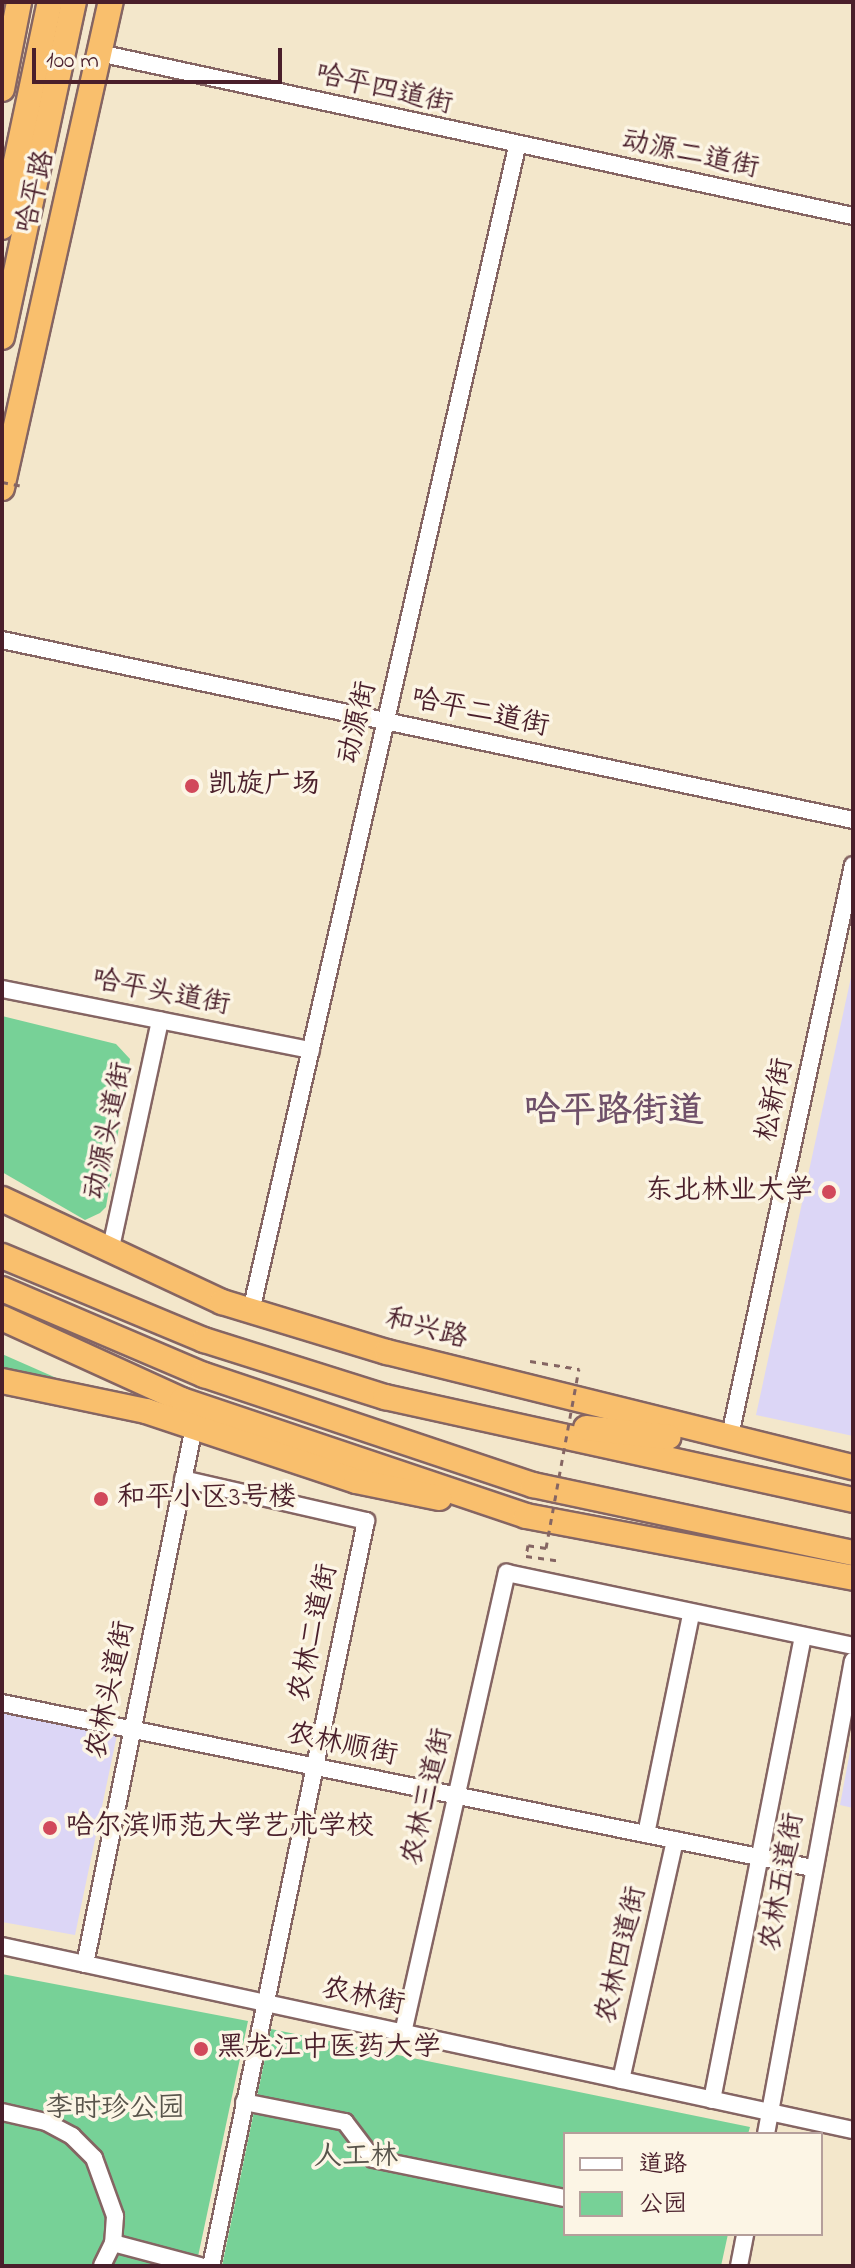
<!DOCTYPE html>
<html>
<head>
<meta charset="utf-8">
<style>
	body { margin:0 }
	#map { position:relative; width:855px; height:2268px; overflow:hidden; background:#f3e7cb; font-family:"Indie Flower","LXGW WenKai TC",sans-serif }
	div>[style] { position:absolute }
	.built>* { inset:0; background:#dcd6f6 }
	.green>* { inset:0; background:#77d197 }
	.path>* { height:3px; margin-top:-1.5px; transform-origin:0; background:repeating-linear-gradient(90deg,#856563 0 6px,transparent 0 12px) }
	.roads { filter:drop-shadow(2px 0 #856563) drop-shadow(-2px 0 #856563) drop-shadow(0 2px #856563) drop-shadow(0 -2px #856563) }
	.minor>* { height:16px; margin:-8px; padding:0 8px; transform-origin:8px; border-radius:8px; background:#fff }
	.highway>* { height:24px; margin:-12px; padding:0 12px; transform-origin:12px; border-radius:12px; background:#f9bf6d }
	.path-bridge>* { height:3px; margin-top:-1.5px; transform-origin:0; background:repeating-linear-gradient(90deg,#856563 0 6px,transparent 0 12px) }
	.dots>* { width:22px; height:22px; translate:-50% -50%; box-sizing:border-box; border:4px solid #fcf5e5; border-radius:50% }
	span { translate:-50% -50%; white-space:nowrap; text-align:center; line-height:1.15; -webkit-text-stroke:7px #fcf5e5; paint-order:stroke }
	.street-label { font-size:28px; color:#4a1f2b }
	.poi-label { font-size:28px; color:#4a1f2b }
	.left { translate:0 -50%; text-align:left }
	.right { translate:-100% -50%; text-align:right }
	.park-label { font-size:28px; color:#58544b }
	.district-label { font-size:36px; color:#6f5069; font-weight:700 }
	.frame { position:absolute; inset:0; border:4px solid #4a1f2b; pointer-events:none }
	.legend { position:absolute; left:563px; top:2132px; width:260px; height:104px; box-sizing:border-box; background:#fcf5e5; border:2px solid #b59f9b; margin:0; padding:10px 14px; list-style:none; font-size:24px; color:#4a1f2b }
	.legend li { display:flex; align-items:center; gap:16px; height:40px }
	.legend b { width:40px; border:2px solid #b59f9b }
	.scale { position:absolute; left:32px; top:48px; width:250px; height:36px; box-sizing:border-box; border:4px solid #4a1f2b; border-top:0; padding-left:10px; font-size:24px; line-height:28px; white-space:nowrap; color:#4a1f2b; -webkit-text-stroke:6px #fcf5e5; paint-order:stroke }
</style>
</head>
<body>
<div id="map">
	<div class="built">
		<i style="clip-path:polygon(853px 968px,853px 1436px,756px 1415px)"></i>
		<i style="clip-path:polygon(2px 1711px,117px 1735px,75px 1935px,2px 1922px)"></i>
		<i style="clip-path:polygon(853px 1735px,853px 1808px,840px 1805px)"></i>
	</div>
	<div class="green">
		<i style="clip-path:polygon(2px 1016px,116px 1044px,130px 1059px,106px 1207px,100px 1213px,85px 1220px,2px 1172px)"></i>
		<i style="clip-path:polygon(2px 1354px,111px 1402px,2px 1380px)"></i>
		<i style="clip-path:polygon(2px 1974px,248px 2021px,196px 2266px,2px 2266px)"></i>
		<i style="clip-path:polygon(271px 2029px,750px 2127px,748px 2134px,565px 2134px,565px 2234px,728px 2234px,721px 2266px,222px 2266px)"></i>
	</div>
	<div class="path">
		<i style="left:530px;top:1361px;width:50px;rotate:9.3deg"></i>
		<i style="left:546px;top:1548px;width:18px;rotate:-171deg"></i>
		<i style="left:528px;top:1545px;width:11px;rotate:100deg"></i>
		<i style="left:526px;top:1556px;width:34px;rotate:8deg"></i>
	</div>
	<div class="roads">
		<div class="minor">
			<i style="left:99px;top:53px;width:771px;rotate:12.2deg"></i>
			<i style="left:2px;top:640px;width:870px;rotate:11.94deg"></i>
			<i style="left:2px;top:989px;width:315px;rotate:11.2deg"></i>
			<i style="left:110px;top:1252px;width:237px;rotate:-77.8deg"></i>
			<i style="left:251px;top:1311px;width:1194px;rotate:-77.13deg"></i>
			<i style="left:729px;top:1440px;width:588px;rotate:-77.83deg"></i>
			<i style="left:183px;top:1479px;width:188px;rotate:12.9deg"></i>
			<i style="left:366px;top:1521px;width:761px;rotate:101.75deg"></i>
			<i style="left:2px;top:1703px;width:827px;rotate:11.51deg"></i>
			<i style="left:646px;top:1834px;width:225px;rotate:-78.4deg"></i>
			<i style="left:2px;top:1946px;width:871px;rotate:12.2deg"></i>
			<i style="left:85px;top:1964px;width:548px;rotate:-78.53deg"></i>
			<i style="left:403px;top:2033px;width:472px;rotate:-77.3deg"></i>
			<i style="left:507px;top:1573px;width:354px;rotate:11.9deg"></i>
			<i style="left:621px;top:2080px;width:246px;rotate:-77.3deg"></i>
			<i style="left:712px;top:2100px;width:473px;rotate:-78.9deg"></i>
			<i style="left:244px;top:2102px;width:103px;rotate:11.2deg"></i>
			<i style="left:345px;top:2122px;width:46px;rotate:52.9deg"></i>
			<i style="left:373px;top:2159px;width:196px;rotate:11.5deg"></i>
			<i style="left:2px;top:2112px;width:45px;rotate:12.8deg"></i>
			<i style="left:46px;top:2122px;width:30px;rotate:28deg"></i>
			<i style="left:72px;top:2136px;width:31px;rotate:45deg"></i>
			<i style="left:94px;top:2158px;width:62px;rotate:70.1deg"></i>
			<i style="left:115px;top:2216px;width:27px;rotate:94deg"></i>
			<i style="left:113px;top:2243px;width:25px;rotate:116deg"></i>
			<i style="left:766px;top:2134px;width:481px;rotate:-79.6deg"></i>
			<i style="left:113px;top:2243px;width:90px;rotate:14.8deg"></i>
			<i style="left:739px;top:2266px;width:33px;rotate:-79deg"></i>
		</div>
		<div class="highway">
			<i style="left:2px;top:89px;width:89px;rotate:-78.9deg"></i>
			<i style="left:2px;top:227px;width:230px;rotate:-78deg"></i>
			<i style="left:2px;top:337px;width:343px;rotate:-77.9deg"></i>
			<i style="left:2px;top:488px;width:498px;rotate:-77.4deg"></i>
			<i style="left:2px;top:1199px;width:243px;rotate:25.1deg"></i>
			<i style="left:222px;top:1302px;width:172px;rotate:16.9deg"></i>
			<i style="left:387px;top:1352px;width:480px;rotate:13.9deg"></i>
			<i style="left:2px;top:1256px;width:219px;rotate:22.6deg"></i>
			<i style="left:204px;top:1340px;width:190px;rotate:17.5deg"></i>
			<i style="left:385px;top:1397px;width:479px;rotate:12.4deg"></i>
			<i style="left:2px;top:1289px;width:220px;rotate:23.1deg"></i>
			<i style="left:204px;top:1375px;width:347px;rotate:18.5deg"></i>
			<i style="left:533px;top:1485px;width:327px;rotate:12deg"></i>
			<i style="left:2px;top:1318px;width:198px;rotate:24.5deg"></i>
			<i style="left:182px;top:1400px;width:363px;rotate:18.6deg"></i>
			<i style="left:526px;top:1516px;width:333px;rotate:10.7deg"></i>
			<i style="left:2px;top:1381px;width:147px;rotate:11.8deg"></i>
			<i style="left:146px;top:1411px;width:221px;rotate:18.4deg"></i>
			<i style="left:356px;top:1481px;width:85px;rotate:11.6deg"></i>
			<i style="left:586px;top:1428px;width:83px;rotate:6.2deg"></i>
		</div>
	</div>
	<div class="path-bridge">
		<i style="left:2px;top:482px;width:21px;rotate:11deg"></i>
		<i style="left:546px;top:1548px;width:182px;rotate:-79.6deg"></i>
	</div>
	<div class="dots">
		<i style="left:192px;top:786px;background:#d1495b"></i>
		<i style="left:829px;top:1192px;background:#d1495b"></i>
		<i style="left:101px;top:1499px;background:#d1495b"></i>
		<i style="left:50px;top:1828px;background:#d1495b"></i>
		<i style="left:201px;top:2049px;background:#d1495b"></i>
	</div>
	<div class="street-label">
		<span style="left:384px;top:91px;rotate:13deg">哈平四道街</span>
		<span style="left:690px;top:156px;rotate:12deg">动源二道街</span>
		<span style="left:37px;top:192px;rotate:-77deg">哈平路</span>
		<span style="left:480px;top:714px;rotate:12deg">哈平二道街</span>
		<span style="left:359px;top:723px;rotate:-77deg">动源街</span>
		<span style="left:161px;top:994px;rotate:11deg">哈平头道街</span>
		<span style="left:776px;top:1100px;rotate:-78deg">松新街</span>
		<span style="left:110px;top:1131px;rotate:-78deg">动源头道街</span>
		<span style="left:426px;top:1330px;rotate:15deg">和兴路</span>
		<span style="left:315px;top:1633px;rotate:-78deg">农林二道街</span>
		<span style="left:112px;top:1690px;rotate:-78deg">农林头道街</span>
		<span style="left:342px;top:1746px;rotate:12deg">农林顺街</span>
		<span style="left:429px;top:1797px;rotate:-77deg">农林三道街</span>
		<span style="left:784px;top:1882px;rotate:-80deg">农林五道街</span>
		<span style="left:623px;top:1955px;rotate:-77deg">农林四道街</span>
		<span style="left:363px;top:1998px;rotate:12deg">农林街</span>
	</div>
	<div class="poi-label">
		<span class="left" style="left:208px;top:786px">凯旋广场</span>
		<span class="right" style="left:813px;top:1192px">东北林业大学</span>
		<span class="left" style="left:117px;top:1499px">和平小区3号楼</span>
		<span class="left" style="left:66px;top:1828px">哈尔滨师范大学艺术学校</span>
		<span class="left" style="left:217px;top:2049px">黑龙江中医药大学</span>
	</div>
	<div class="park-label">
		<span style="left:115px;top:2110px">李时珍公园</span>
		<span style="left:356px;top:2158px">人工林</span>
	</div>
	<div class="district-label">
		<span style="left:614px;top:1113px">哈平路街道</span>
	</div>
	<div class="frame"></div>
	<ul class="legend">
	<li><b style="height:10px;background:#fff"></b>道路</li>
	<li><b style="height:22px;background:#77d197"></b>公园</li>
	</ul>
	<div class="scale">100 m</div>
</div>
</body>
</html>
